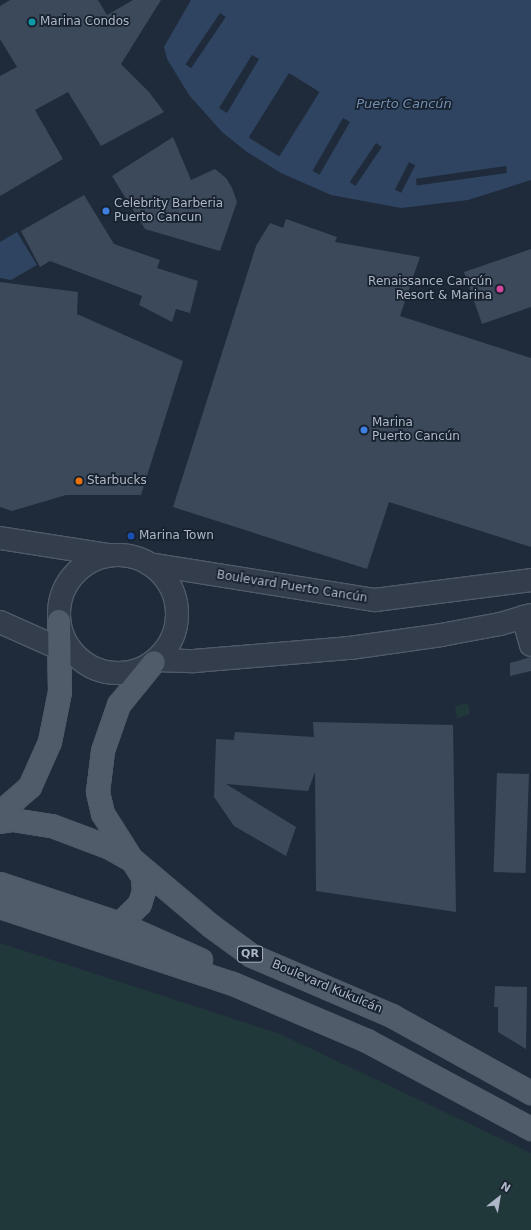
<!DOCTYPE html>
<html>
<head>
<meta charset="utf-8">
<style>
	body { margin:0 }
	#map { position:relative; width:531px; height:1230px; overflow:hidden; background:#1f2b3a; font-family:"DejaVu Sans",sans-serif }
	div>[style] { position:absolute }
	.green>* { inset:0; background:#21383b }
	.water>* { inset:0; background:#2f4461 }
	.pier>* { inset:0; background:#1f2b3a; transform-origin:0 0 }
	.building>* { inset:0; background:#3b495b; transform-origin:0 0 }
	.roads { filter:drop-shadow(1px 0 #505a68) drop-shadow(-1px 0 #505a68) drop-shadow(0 1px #505a68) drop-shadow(0 -1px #505a68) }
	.tertiary>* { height:22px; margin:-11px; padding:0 11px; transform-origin:11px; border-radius:11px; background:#333d4b }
	.tertiary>.ring { margin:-11px; padding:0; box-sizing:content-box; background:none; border:22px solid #333d4b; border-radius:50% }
	.primary>* { height:22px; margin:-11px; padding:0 11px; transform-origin:11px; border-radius:11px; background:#515c6b }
	.dots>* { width:11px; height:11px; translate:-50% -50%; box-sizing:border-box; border:2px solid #18222f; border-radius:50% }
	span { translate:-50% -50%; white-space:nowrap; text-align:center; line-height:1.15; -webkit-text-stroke:3.5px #18222f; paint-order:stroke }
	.shield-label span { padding:1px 3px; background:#18222f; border:1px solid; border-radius:3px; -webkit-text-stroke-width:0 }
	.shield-label { font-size:11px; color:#adb7c7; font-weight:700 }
	.poi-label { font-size:12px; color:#adb7c7 }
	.left { translate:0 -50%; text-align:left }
	.right { translate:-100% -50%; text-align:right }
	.street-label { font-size:12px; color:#adb7c7 }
	.water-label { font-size:13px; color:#738eb2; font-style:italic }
	.north { position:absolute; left:479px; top:1178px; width:40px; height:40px; -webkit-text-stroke:3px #18222f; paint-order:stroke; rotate:31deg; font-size:11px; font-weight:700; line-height:16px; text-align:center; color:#adb7c7 }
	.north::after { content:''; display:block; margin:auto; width:14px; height:18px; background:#adb7c7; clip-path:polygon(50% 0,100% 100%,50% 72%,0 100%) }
</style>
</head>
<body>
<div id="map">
	<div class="green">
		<i style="clip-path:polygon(468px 703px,470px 714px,457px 718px,455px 706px)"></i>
		<i style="clip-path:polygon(0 943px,280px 1034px,531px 1153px,531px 1230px,0 1230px)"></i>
	</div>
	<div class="water">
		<i style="clip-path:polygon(191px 0,531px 0,531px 180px,468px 200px,401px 208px,331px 195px,281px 173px,247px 152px,222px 132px,189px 95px,167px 59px,164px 47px)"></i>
		<i style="clip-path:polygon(17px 232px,37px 265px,11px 280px,0 278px,0 242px)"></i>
	</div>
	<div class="pier">
		<i style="left:220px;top:13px;width:7px;height:62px;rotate:34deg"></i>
		<i style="clip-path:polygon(252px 55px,259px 59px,227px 113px,219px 108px)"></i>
		<i style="left:289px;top:73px;width:36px;height:76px;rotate:32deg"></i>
		<i style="left:343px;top:118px;width:8px;height:61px;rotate:30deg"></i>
		<i style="left:376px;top:143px;width:7px;height:47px;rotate:34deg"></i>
		<i style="left:409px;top:162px;width:7px;height:31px;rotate:27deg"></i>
		<i style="left:506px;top:166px;width:7px;height:91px;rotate:82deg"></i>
	</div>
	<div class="building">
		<i style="clip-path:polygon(10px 0,98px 0,107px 15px,133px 0,161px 0,121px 64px,149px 92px,164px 112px,101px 146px,68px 92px,35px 110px,63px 159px,0 196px,0 76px,17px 67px,0 39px,0 6px)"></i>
		<i style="clip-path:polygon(173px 137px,191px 180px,215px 169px,226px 178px,232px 188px,237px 202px,220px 251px,145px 229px,112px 176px)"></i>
		<i style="clip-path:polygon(84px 195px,114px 244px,160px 260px,157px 268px,198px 281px,190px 313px,176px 309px,172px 322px,139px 305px,142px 296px,50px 261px,40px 267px,21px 231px)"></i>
		<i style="clip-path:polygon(286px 219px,337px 237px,335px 242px,420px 257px,400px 316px,531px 358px,531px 547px,389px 502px,367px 569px,173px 507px,256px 246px,270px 223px,283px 228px)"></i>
		<i style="clip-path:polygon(531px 249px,531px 307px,482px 324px,464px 272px)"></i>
		<i style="clip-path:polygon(0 282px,78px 292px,77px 314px,183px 361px,141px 495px,66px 495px,12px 511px,0 507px)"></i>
		<i style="clip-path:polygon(531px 657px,531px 671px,510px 676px,510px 663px)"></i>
		<i style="clip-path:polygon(313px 722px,453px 725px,456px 912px,316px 891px,315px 772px,308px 791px,226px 784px,296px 827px,286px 856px,234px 826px,214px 797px,216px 739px,234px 740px,235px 732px,314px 737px)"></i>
		<i style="left:497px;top:773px;width:32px;height:99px;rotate:2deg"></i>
		<i style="clip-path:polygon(495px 986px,527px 987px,526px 1049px,498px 1032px,498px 1007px,494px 1007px)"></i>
	</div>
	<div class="roads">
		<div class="tertiary">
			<i style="left:0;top:538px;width:110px;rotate:8.9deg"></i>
			<i class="ring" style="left:59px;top:555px;width:96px;height:96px"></i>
			<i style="left:149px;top:564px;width:229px;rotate:9.1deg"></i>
			<i style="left:375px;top:600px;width:157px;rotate:-7.3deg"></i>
			<i style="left:523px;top:617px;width:29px;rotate:74deg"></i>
			<i style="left:0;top:622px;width:81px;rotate:24deg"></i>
			<i style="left:157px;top:660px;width:37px;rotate:2deg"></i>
			<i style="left:194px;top:661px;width:157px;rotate:-4.8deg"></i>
			<i style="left:350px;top:648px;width:92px;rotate:-8.1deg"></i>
			<i style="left:441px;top:635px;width:60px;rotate:-10.6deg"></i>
			<i style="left:500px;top:624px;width:32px;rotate:-16deg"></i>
		</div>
		<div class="primary">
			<i style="left:0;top:813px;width:40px;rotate:-41deg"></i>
			<i style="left:30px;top:787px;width:49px;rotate:-66deg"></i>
			<i style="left:50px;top:742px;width:51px;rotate:-78.7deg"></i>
			<i style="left:60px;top:692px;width:71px;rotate:-90.8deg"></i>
			<i style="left:0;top:822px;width:13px;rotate:-9deg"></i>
			<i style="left:13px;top:820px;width:39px;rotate:9deg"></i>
			<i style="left:52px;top:826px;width:60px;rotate:20.6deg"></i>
			<i style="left:108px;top:847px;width:31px;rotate:29deg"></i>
			<i style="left:135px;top:862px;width:99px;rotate:40.1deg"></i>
			<i style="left:211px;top:926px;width:51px;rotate:36.2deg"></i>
			<i style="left:252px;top:956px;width:152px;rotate:23.2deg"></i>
			<i style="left:392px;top:1016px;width:159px;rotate:29deg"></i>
			<i style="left:0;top:884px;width:126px;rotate:18.4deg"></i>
			<i style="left:120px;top:924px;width:89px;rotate:24deg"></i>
			<i style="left:0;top:907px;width:245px;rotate:18.3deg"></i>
			<i style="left:233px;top:984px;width:146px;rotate:23deg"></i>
			<i style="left:367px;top:1041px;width:186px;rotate:28.2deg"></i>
			<i style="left:120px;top:924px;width:28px;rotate:-45deg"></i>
			<i style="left:140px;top:904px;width:14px;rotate:-73deg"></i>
			<i style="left:144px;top:891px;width:14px;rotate:-94deg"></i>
			<i style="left:143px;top:877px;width:75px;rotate:-122.4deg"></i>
			<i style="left:103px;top:814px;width:23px;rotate:-103deg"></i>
			<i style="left:98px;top:792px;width:41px;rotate:-83deg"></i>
			<i style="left:103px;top:751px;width:49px;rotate:-70.8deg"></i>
			<i style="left:119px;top:705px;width:55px;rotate:-50.9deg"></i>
		</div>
	</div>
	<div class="dots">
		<i style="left:32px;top:22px;background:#0f9aa8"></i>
		<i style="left:106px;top:211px;background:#3f7fe0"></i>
		<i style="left:500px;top:289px;background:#d1479c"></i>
		<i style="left:364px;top:430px;background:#3f7fe0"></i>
		<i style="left:79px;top:481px;background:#e8710a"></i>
		<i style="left:131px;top:536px;background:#1a4fb4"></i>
	</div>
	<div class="shield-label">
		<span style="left:250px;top:954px">QR</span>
	</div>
	<div class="poi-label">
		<span class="left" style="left:40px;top:22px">Marina Condos</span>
		<span class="left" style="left:114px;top:211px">Celebrity Barberia<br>Puerto Cancun</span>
		<span class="right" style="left:492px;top:289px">Renaissance Cancún<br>Resort &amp; Marina</span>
		<span class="left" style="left:372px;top:430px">Marina<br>Puerto Cancún</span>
		<span class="left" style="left:87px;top:481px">Starbucks</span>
		<span class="left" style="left:139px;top:536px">Marina Town</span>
	</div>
	<div class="street-label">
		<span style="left:292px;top:587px;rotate:9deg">Boulevard Puerto Cancún</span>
		<span style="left:327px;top:987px;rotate:23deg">Boulevard Kukulcán</span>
	</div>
	<div class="water-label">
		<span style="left:404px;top:104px">Puerto Cancún</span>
	</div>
	<div class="north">N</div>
</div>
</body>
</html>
